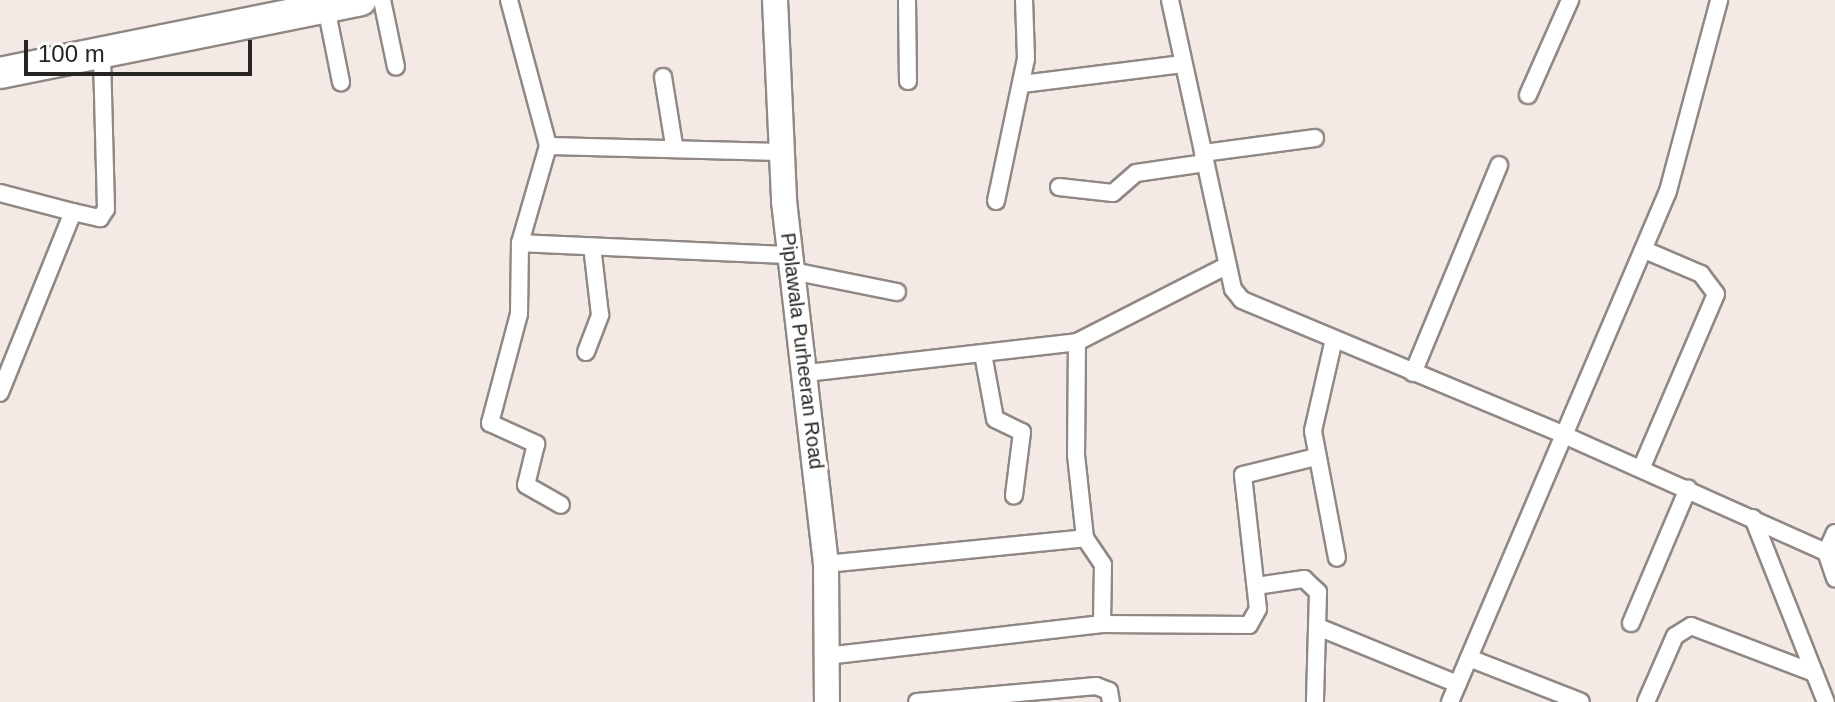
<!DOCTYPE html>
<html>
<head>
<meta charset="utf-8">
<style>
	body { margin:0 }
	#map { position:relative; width:1835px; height:702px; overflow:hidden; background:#f3eae6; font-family:Helvetica,sans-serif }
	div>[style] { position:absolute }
	.roads { filter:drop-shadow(2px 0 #908884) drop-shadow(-2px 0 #908884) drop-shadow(0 2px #908884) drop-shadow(0 -2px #908884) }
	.street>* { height:16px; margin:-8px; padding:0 8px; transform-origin:8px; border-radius:8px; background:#fff }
	.secondary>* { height:24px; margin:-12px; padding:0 12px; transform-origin:12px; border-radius:12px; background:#fff }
	.highway>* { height:30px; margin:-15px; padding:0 15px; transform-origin:15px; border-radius:15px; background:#fff }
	span { translate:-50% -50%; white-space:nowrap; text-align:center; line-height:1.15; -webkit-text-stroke:6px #fff; paint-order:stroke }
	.street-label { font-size:20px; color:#272422 }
	.scale { position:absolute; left:24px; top:40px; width:228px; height:36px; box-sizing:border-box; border:4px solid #272422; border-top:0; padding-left:10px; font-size:24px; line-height:28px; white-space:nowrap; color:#272422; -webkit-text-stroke:6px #fff; paint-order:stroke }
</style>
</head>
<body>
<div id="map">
	<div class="roads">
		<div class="street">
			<i style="left:382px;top:0;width:68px;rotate:78.2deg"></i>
			<i style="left:509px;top:0;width:151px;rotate:75deg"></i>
			<i style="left:548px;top:146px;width:101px;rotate:106.1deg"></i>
			<i style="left:520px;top:243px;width:71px;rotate:90.8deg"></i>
			<i style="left:519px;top:314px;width:113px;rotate:104.9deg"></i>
			<i style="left:490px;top:423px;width:51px;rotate:24.5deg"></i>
			<i style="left:536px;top:444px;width:42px;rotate:103.7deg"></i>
			<i style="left:526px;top:485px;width:40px;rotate:29.7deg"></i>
			<i style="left:907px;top:0;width:81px;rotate:89.3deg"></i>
			<i style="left:1170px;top:0;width:296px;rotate:77.7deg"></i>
			<i style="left:1233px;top:289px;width:14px;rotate:51deg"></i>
			<i style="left:1242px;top:300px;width:349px;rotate:22.7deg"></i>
			<i style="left:1564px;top:435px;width:265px;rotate:-66.9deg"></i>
			<i style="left:1668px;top:191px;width:198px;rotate:-75deg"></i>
			<i style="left:325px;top:2px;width:82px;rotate:78.7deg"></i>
			<i style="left:663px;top:77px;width:69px;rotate:80.8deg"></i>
			<i style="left:1022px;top:84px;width:162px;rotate:-7.1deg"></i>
			<i style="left:1528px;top:95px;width:104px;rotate:-66.1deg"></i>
			<i style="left:548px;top:146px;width:234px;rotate:1.5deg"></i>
			<i style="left:1203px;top:153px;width:113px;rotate:-7.6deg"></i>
			<i style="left:1059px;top:187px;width:54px;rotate:6.3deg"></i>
			<i style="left:1113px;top:193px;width:30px;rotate:-41deg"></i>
			<i style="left:1136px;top:173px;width:70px;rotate:-8.2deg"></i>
			<i style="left:0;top:193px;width:75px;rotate:14.6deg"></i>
			<i style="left:73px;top:212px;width:195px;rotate:112deg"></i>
			<i style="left:996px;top:201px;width:145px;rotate:-78.1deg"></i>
			<i style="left:1026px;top:59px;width:59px;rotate:-91.9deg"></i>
			<i style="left:73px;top:212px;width:28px;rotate:13deg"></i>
			<i style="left:100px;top:218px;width:11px;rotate:-56deg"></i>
			<i style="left:106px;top:209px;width:156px;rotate:-91.5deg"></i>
			<i style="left:520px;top:243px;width:269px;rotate:2.6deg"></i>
			<i style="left:792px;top:271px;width:107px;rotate:11.3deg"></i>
			<i style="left:1334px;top:339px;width:94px;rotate:102.9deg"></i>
			<i style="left:1313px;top:431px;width:129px;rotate:79.3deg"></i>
			<i style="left:1077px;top:342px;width:113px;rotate:90.5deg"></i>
			<i style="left:1076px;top:455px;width:83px;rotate:83.8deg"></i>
			<i style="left:586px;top:352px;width:40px;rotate:-69deg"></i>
			<i style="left:600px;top:315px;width:69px;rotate:-96.6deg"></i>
			<i style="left:983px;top:354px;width:66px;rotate:79.5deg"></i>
			<i style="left:995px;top:419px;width:30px;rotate:26deg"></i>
			<i style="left:1022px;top:432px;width:64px;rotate:97.2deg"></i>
			<i style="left:807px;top:373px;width:272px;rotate:-6.5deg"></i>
			<i style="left:1077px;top:342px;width:169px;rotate:-27deg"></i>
			<i style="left:1413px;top:373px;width:225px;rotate:-67.5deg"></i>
			<i style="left:1641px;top:469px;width:190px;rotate:-66.8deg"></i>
			<i style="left:1716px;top:294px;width:25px;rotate:-127deg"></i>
			<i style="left:1701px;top:274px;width:59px;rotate:-156.9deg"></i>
			<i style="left:1753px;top:518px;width:198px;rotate:68.4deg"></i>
			<i style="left:1835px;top:533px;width:21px;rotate:115deg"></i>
			<i style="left:1826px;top:552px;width:28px;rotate:71deg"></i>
			<i style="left:826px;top:564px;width:260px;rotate:-5.7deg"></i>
			<i style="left:1085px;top:538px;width:32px;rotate:56deg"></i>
			<i style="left:1103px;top:565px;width:59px;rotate:91deg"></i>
			<i style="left:1256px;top:586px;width:49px;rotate:-8.3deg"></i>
			<i style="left:1304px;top:579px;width:19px;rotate:43deg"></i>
			<i style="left:1318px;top:592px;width:110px;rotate:91.6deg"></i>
			<i style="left:1631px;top:623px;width:146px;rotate:-67deg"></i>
			<i style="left:1318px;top:627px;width:151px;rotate:22.2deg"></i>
			<i style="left:826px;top:656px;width:278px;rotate:-6.6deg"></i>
			<i style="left:1102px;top:624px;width:147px;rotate:0.4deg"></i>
			<i style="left:1249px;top:625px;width:18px;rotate:-61deg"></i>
			<i style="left:1258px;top:609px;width:135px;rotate:-96.4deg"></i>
			<i style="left:1243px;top:475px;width:75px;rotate:-13.9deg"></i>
			<i style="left:1469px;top:658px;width:120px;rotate:21.4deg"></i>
			<i style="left:917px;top:702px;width:180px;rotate:-5.1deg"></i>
			<i style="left:1096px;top:686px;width:14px;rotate:21deg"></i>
			<i style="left:1109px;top:691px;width:11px;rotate:80deg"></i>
			<i style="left:1450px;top:702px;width:290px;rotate:-66.9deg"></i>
			<i style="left:1564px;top:435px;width:297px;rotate:24.1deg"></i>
			<i style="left:1646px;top:702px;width:72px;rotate:-66.3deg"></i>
			<i style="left:1675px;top:636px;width:19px;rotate:-32deg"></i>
			<i style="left:1691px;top:626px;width:132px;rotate:20.9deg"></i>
		</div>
		<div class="secondary">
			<i style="left:775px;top:0;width:201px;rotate:87.4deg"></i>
			<i style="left:784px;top:201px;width:365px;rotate:83.4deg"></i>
			<i style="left:826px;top:564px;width:138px;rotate:89.6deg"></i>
		</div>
		<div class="highway">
			<i style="left:0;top:73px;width:368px;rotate:-11.4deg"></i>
		</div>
	</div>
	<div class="street-label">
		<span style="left:802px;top:351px;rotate:83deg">Piplawala Purheeran Road</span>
	</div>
	<div class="scale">100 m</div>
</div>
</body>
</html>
